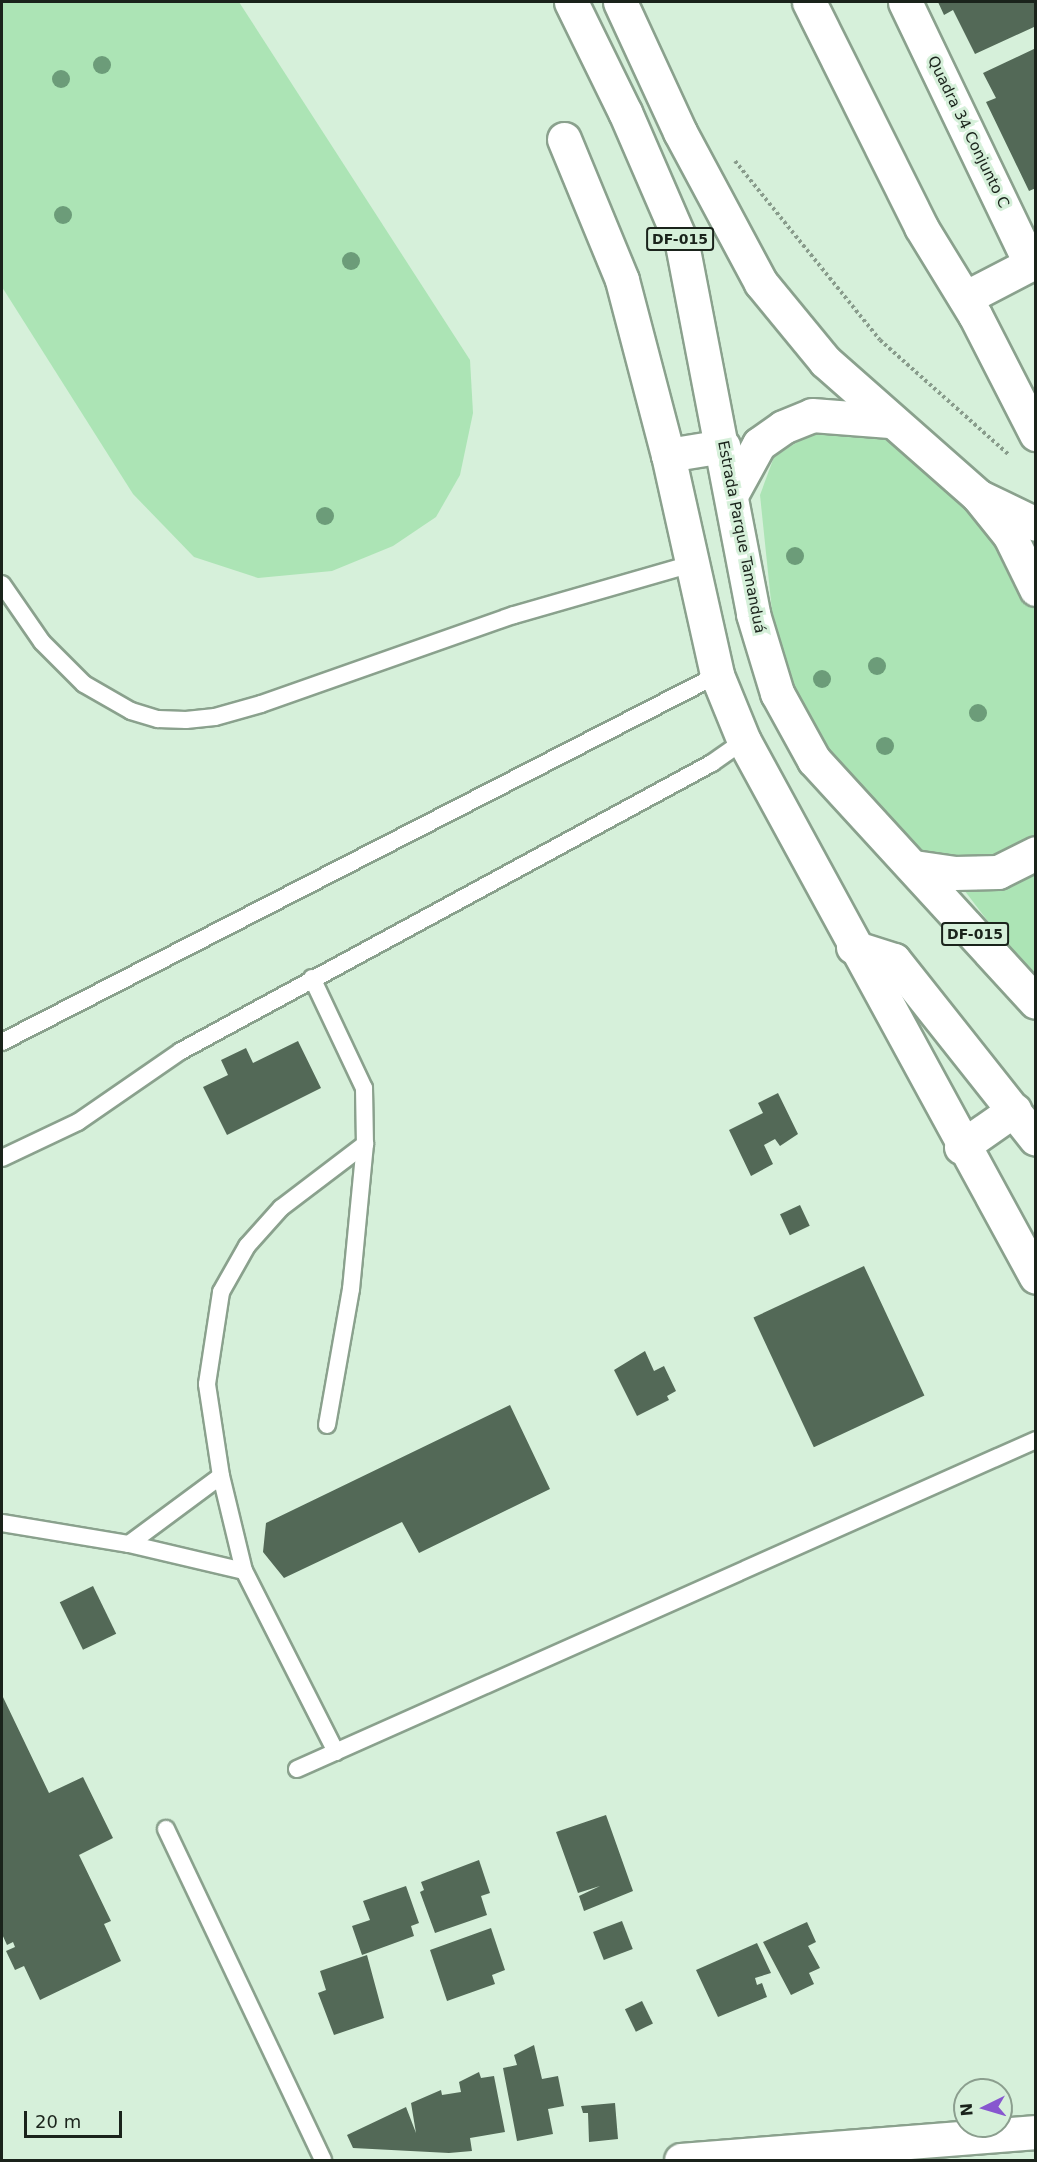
<!DOCTYPE html>
<html>
<head>
<meta charset="utf-8">
<style>
	body { margin:0 }
	#map { position:relative; width:1037px; height:2162px; overflow:hidden; background:#d6f0da; font-family:"DejaVu Sans",sans-serif }
	div>[style] { position:absolute }
	.green>* { inset:0; background:#ace4b5 }
	.building>* { inset:0; background:#536957; transform-origin:0 0 }
	.path>* { height:4px; margin-top:-2px; transform-origin:0; background:repeating-linear-gradient(90deg,#899c8c 0 3px,transparent 0 6px) }
	.roads { filter:drop-shadow(2px 0 #8aa18d) drop-shadow(-2px 0 #8aa18d) drop-shadow(0 2px #8aa18d) drop-shadow(0 -2px #8aa18d) }
	.lane>* { height:16px; margin:-8px; padding:0 8px; transform-origin:8px; border-radius:8px; background:#fff }
	.street>* { height:33px; margin:-16.5px; padding:0 16.5px; transform-origin:16.5px; border-radius:16.5px; background:#fff }
	.secondary>* { height:33px; margin:-16.5px; padding:0 16.5px; transform-origin:16.5px; border-radius:16.5px; background:#fff }
	.primary>* { height:33px; margin:-16.5px; padding:0 16.5px; transform-origin:16.5px; border-radius:16.5px; background:#fff }
	.trees>* { width:18px; height:18px; margin:-9px; border-radius:50%; background:#6c9c79 }
	span { translate:-50% -50%; white-space:nowrap; text-align:center; line-height:1.15; -webkit-text-stroke:6px #d6f0da; paint-order:stroke }
	.shield-label span { padding:2px 4px; background:#d6f0da; border:2px solid; border-radius:4px; -webkit-text-stroke-width:0 }
	.shield-label { font-size:14px; color:#1a231b; font-weight:700 }
	.street-label { font-size:15px; color:#1a231b }
	.frame { position:absolute; inset:0; border:3px solid #1a231b; pointer-events:none }
	.north { position:absolute; left:953px; top:2078px; width:60px; height:60px; box-sizing:border-box; background:#d6f0da; border:2px solid #8b9e8e; border-radius:50%; rotate:265deg; font-size:16px; font-weight:700; line-height:24px; text-align:center; color:#1a231b }
	.north::after { content:''; display:block; margin:auto; width:21px; height:27px; background:#8757cf; clip-path:polygon(50% 0,100% 100%,50% 72%,0 100%) }
	.scale { position:absolute; left:24px; top:2111px; width:98px; height:27px; box-sizing:border-box; border:3px solid #1a231b; border-top:0; padding-left:8px; font-size:18px; line-height:21px; white-space:nowrap; color:#1a231b; -webkit-text-stroke:4px #d6f0da; paint-order:stroke }
</style>
</head>
<body>
<div id="map">
	<div class="green">
		<i style="clip-path:polygon(2px 2px,239px 2px,470px 360px,473px 413px,460px 475px,436px 517px,393px 546px,332px 571px,258px 578px,194px 557px,133px 494px,2px 287px)"></i>
		<i style="clip-path:polygon(821px 427px,884px 428px,972px 500px,1035px 610px,1036px 836px,990px 861px,917px 853px,827px 753px,793px 687px,772px 611px,760px 495px,774px 457px)"></i>
		<i style="clip-path:polygon(1035px 865px,1035px 983px,958px 882px)"></i>
	</div>
	<div class="building">
		<i style="clip-path:polygon(938px 2px,1036px 2px,1036px 31px,1034px 27px,975px 54px,953px 10px,944px 15px)"></i>
		<i style="clip-path:polygon(1036px 48px,1036px 188px,1029px 191px,986px 102px,996px 98px,983px 73px)"></i>
		<i style="clip-path:polygon(298px 1041px,321px 1088px,227px 1135px,203px 1087px,228px 1075px,221px 1060px,246px 1048px,253px 1063px)"></i>
		<i style="clip-path:polygon(778px 1093px,798px 1134px,780px 1146px,775px 1139px,764px 1145px,773px 1164px,751px 1176px,729px 1130px,763px 1113px,758px 1103px)"></i>
		<i style="left:800px;top:1205px;width:23px;height:22px;rotate:65deg"></i>
		<i style="left:864px;top:1266px;width:143px;height:122px;rotate:65deg"></i>
		<i style="clip-path:polygon(645px 1351px,654px 1371px,664px 1366px,676px 1391px,667px 1396px,669px 1400px,637px 1416px,614px 1370px)"></i>
		<i style="clip-path:polygon(510px 1405px,550px 1489px,419px 1553px,402px 1522px,284px 1578px,263px 1552px,266px 1523px)"></i>
		<i style="left:93px;top:1586px;width:53px;height:37px;rotate:64deg"></i>
		<i style="clip-path:polygon(2px 1695px,49px 1793px,83px 1777px,113px 1838px,79px 1855px,111px 1921px,104px 1924px,121px 1961px,40px 2000px,24px 1966px,15px 1970px,6px 1951px,15px 1947px,13px 1942px,7px 1945px,2px 1934px)"></i>
		<i style="clip-path:polygon(606px 1815px,633px 1891px,584px 1911px,579px 1896px,600px 1886px,578px 1893px,556px 1832px)"></i>
		<i style="clip-path:polygon(479px 1860px,490px 1893px,481px 1896px,487px 1915px,435px 1933px,420px 1892px,424px 1890px,421px 1882px)"></i>
		<i style="clip-path:polygon(406px 1886px,419px 1923px,411px 1926px,414px 1936px,362px 1955px,352px 1926px,370px 1920px,363px 1901px)"></i>
		<i style="left:622px;top:1921px;width:30px;height:31px;rotate:69deg"></i>
		<i style="clip-path:polygon(807px 1922px,816px 1942px,808px 1946px,820px 1968px,809px 1973px,814px 1984px,791px 1995px,763px 1942px)"></i>
		<i style="clip-path:polygon(491px 1928px,505px 1970px,492px 1975px,495px 1984px,447px 2001px,430px 1950px)"></i>
		<i style="clip-path:polygon(757px 1943px,771px 1973px,755px 1978px,757px 1985px,762px 1983px,767px 1997px,718px 2017px,696px 1970px)"></i>
		<i style="clip-path:polygon(367px 1955px,384px 2018px,334px 2035px,318px 1993px,326px 1990px,320px 1971px)"></i>
		<i style="left:642px;top:2001px;width:25px;height:19px;rotate:64deg"></i>
		<i style="clip-path:polygon(534px 2045px,542px 2079px,558px 2076px,564px 2106px,548px 2109px,553px 2134px,517px 2141px,503px 2068px,517px 2065px,514px 2055px)"></i>
		<i style="clip-path:polygon(479px 2072px,481px 2078px,494px 2076px,505px 2132px,470px 2138px,472px 2151px,449px 2153px,353px 2148px,347px 2135px,406px 2107px,416px 2133px,411px 2103px,441px 2090px,442px 2095px,461px 2092px,459px 2082px)"></i>
		<i style="clip-path:polygon(615px 2103px,618px 2139px,589px 2142px,588px 2113px,583px 2113px,581px 2106px)"></i>
	</div>
	<div class="path">
		<i style="left:735px;top:161px;width:230px;rotate:51deg"></i>
		<i style="left:880px;top:340px;width:173px;rotate:41.7deg"></i>
	</div>
	<div class="roads">
		<div class="lane">
			<i style="left:2px;top:584px;width:70px;rotate:55.4deg"></i>
			<i style="left:42px;top:642px;width:59px;rotate:45deg"></i>
			<i style="left:84px;top:684px;width:54px;rotate:29.9deg"></i>
			<i style="left:131px;top:711px;width:28px;rotate:17deg"></i>
			<i style="left:158px;top:719px;width:28px;rotate:2deg"></i>
			<i style="left:186px;top:720px;width:29px;rotate:-6deg"></i>
			<i style="left:215px;top:717px;width:48px;rotate:-15.8deg"></i>
			<i style="left:261px;top:704px;width:268px;rotate:-19.4deg"></i>
			<i style="left:514px;top:615px;width:185px;rotate:-16deg"></i>
			<i style="left:312px;top:978px;width:122px;rotate:64.7deg"></i>
			<i style="left:364px;top:1088px;width:56px;rotate:89deg"></i>
			<i style="left:365px;top:1144px;width:146px;rotate:95.5deg"></i>
			<i style="left:351px;top:1289px;width:138px;rotate:100deg"></i>
			<i style="left:2px;top:1042px;width:804px;rotate:-27.17deg"></i>
			<i style="left:2px;top:1158px;width:84px;rotate:-25.3deg"></i>
			<i style="left:78px;top:1122px;width:125px;rotate:-34.6deg"></i>
			<i style="left:181px;top:1051px;width:604px;rotate:-28.47deg"></i>
			<i style="left:712px;top:763px;width:39px;rotate:-35deg"></i>
			<i style="left:2px;top:1523px;width:129px;rotate:9.4deg"></i>
			<i style="left:129px;top:1544px;width:118px;rotate:13.2deg"></i>
			<i style="left:129px;top:1544px;width:114px;rotate:-36.5deg"></i>
			<i style="left:336px;top:1752px;width:203px;rotate:-116.9deg"></i>
			<i style="left:244px;top:1571px;width:98px;rotate:-103.6deg"></i>
			<i style="left:221px;top:1476px;width:93px;rotate:-98.7deg"></i>
			<i style="left:207px;top:1384px;width:93px;rotate:-81.3deg"></i>
			<i style="left:221px;top:1292px;width:53px;rotate:-60.5deg"></i>
			<i style="left:247px;top:1246px;width:51px;rotate:-48.2deg"></i>
			<i style="left:281px;top:1208px;width:106px;rotate:-37.3deg"></i>
			<i style="left:297px;top:1769px;width:809px;rotate:-24deg"></i>
			<i style="left:166px;top:1829px;width:366px;rotate:64.6deg"></i>
		</div>
		<div class="street">
			<i style="left:809px;top:2px;width:251px;rotate:63.5deg"></i>
			<i style="left:921px;top:227px;width:103px;rotate:58.5deg"></i>
			<i style="left:975px;top:315px;width:134px;rotate:62.9deg"></i>
			<i style="left:905px;top:2px;width:289px;rotate:64.4deg"></i>
			<i style="left:564px;top:139px;width:152px;rotate:67.6deg"></i>
			<i style="left:622px;top:280px;width:181px;rotate:75.3deg"></i>
			<i style="left:668px;top:455px;width:225px;rotate:77.4deg"></i>
			<i style="left:717px;top:675px;width:71px;rotate:67.8deg"></i>
			<i style="left:744px;top:741px;width:610px;rotate:61.42deg"></i>
			<i style="left:965px;top:298px;width:80px;rotate:-27.5deg"></i>
			<i style="left:668px;top:455px;width:56px;rotate:-9.3deg"></i>
			<i style="left:853px;top:947px;width:43px;rotate:17.6deg"></i>
			<i style="left:894px;top:960px;width:228px;rotate:51.6deg"></i>
			<i style="left:961px;top:1147px;width:65px;rotate:-34.9deg"></i>
			<i style="left:681px;top:2160px;width:356px;rotate:-4.5deg"></i>
		</div>
		<div class="secondary">
			<i style="left:978px;top:496px;width:64px;rotate:25.8deg"></i>
		</div>
		<div class="primary">
			<i style="left:571px;top:2px;width:123px;rotate:63.9deg"></i>
			<i style="left:625px;top:112px;width:144px;rotate:66.6deg"></i>
			<i style="left:682px;top:244px;width:377px;rotate:79.1deg"></i>
			<i style="left:753px;top:614px;width:83px;rotate:73.1deg"></i>
			<i style="left:777px;top:693px;width:77px;rotate:61.1deg"></i>
			<i style="left:814px;top:760px;width:328px;rotate:47.5deg"></i>
			<i style="left:620px;top:2px;width:143px;rotate:65.2deg"></i>
			<i style="left:680px;top:132px;width:171px;rotate:61.8deg"></i>
			<i style="left:761px;top:283px;width:101px;rotate:50.6deg"></i>
			<i style="left:825px;top:361px;width:204px;rotate:41.4deg"></i>
			<i style="left:978px;top:496px;width:51px;rotate:51.3deg"></i>
			<i style="left:1010px;top:536px;width:59px;rotate:63.9deg"></i>
			<i style="left:731px;top:495px;width:58px;rotate:-61.2deg"></i>
			<i style="left:759px;top:444px;width:29px;rotate:-35deg"></i>
			<i style="left:783px;top:427px;width:31px;rotate:-22deg"></i>
			<i style="left:812px;top:415px;width:78px;rotate:4.4deg"></i>
			<i style="left:914px;top:867px;width:40px;rotate:8.5deg"></i>
			<i style="left:954px;top:873px;width:44px;rotate:-1.3deg"></i>
			<i style="left:998px;top:872px;width:42px;rotate:-26.6deg"></i>
		</div>
	</div>
	<div class="trees">
		<i style="left:102px;top:65px"></i>
		<i style="left:61px;top:79px"></i>
		<i style="left:63px;top:215px"></i>
		<i style="left:351px;top:261px"></i>
		<i style="left:325px;top:516px"></i>
		<i style="left:795px;top:556px"></i>
		<i style="left:877px;top:666px"></i>
		<i style="left:822px;top:679px"></i>
		<i style="left:978px;top:713px"></i>
		<i style="left:885px;top:746px"></i>
	</div>
	<div class="shield-label">
		<span style="left:680px;top:239px">DF-015</span>
		<span style="left:975px;top:934px">DF-015</span>
	</div>
	<div class="street-label">
		<span style="left:968px;top:132px;rotate:64deg">Quadra 34 Conjunto C</span>
		<span style="left:741px;top:537px;rotate:79deg">Estrada Parque Tamanduá</span>
	</div>
	<div class="frame"></div>
	<div class="north">N</div>
	<div class="scale">20 m</div>
</div>
</body>
</html>
